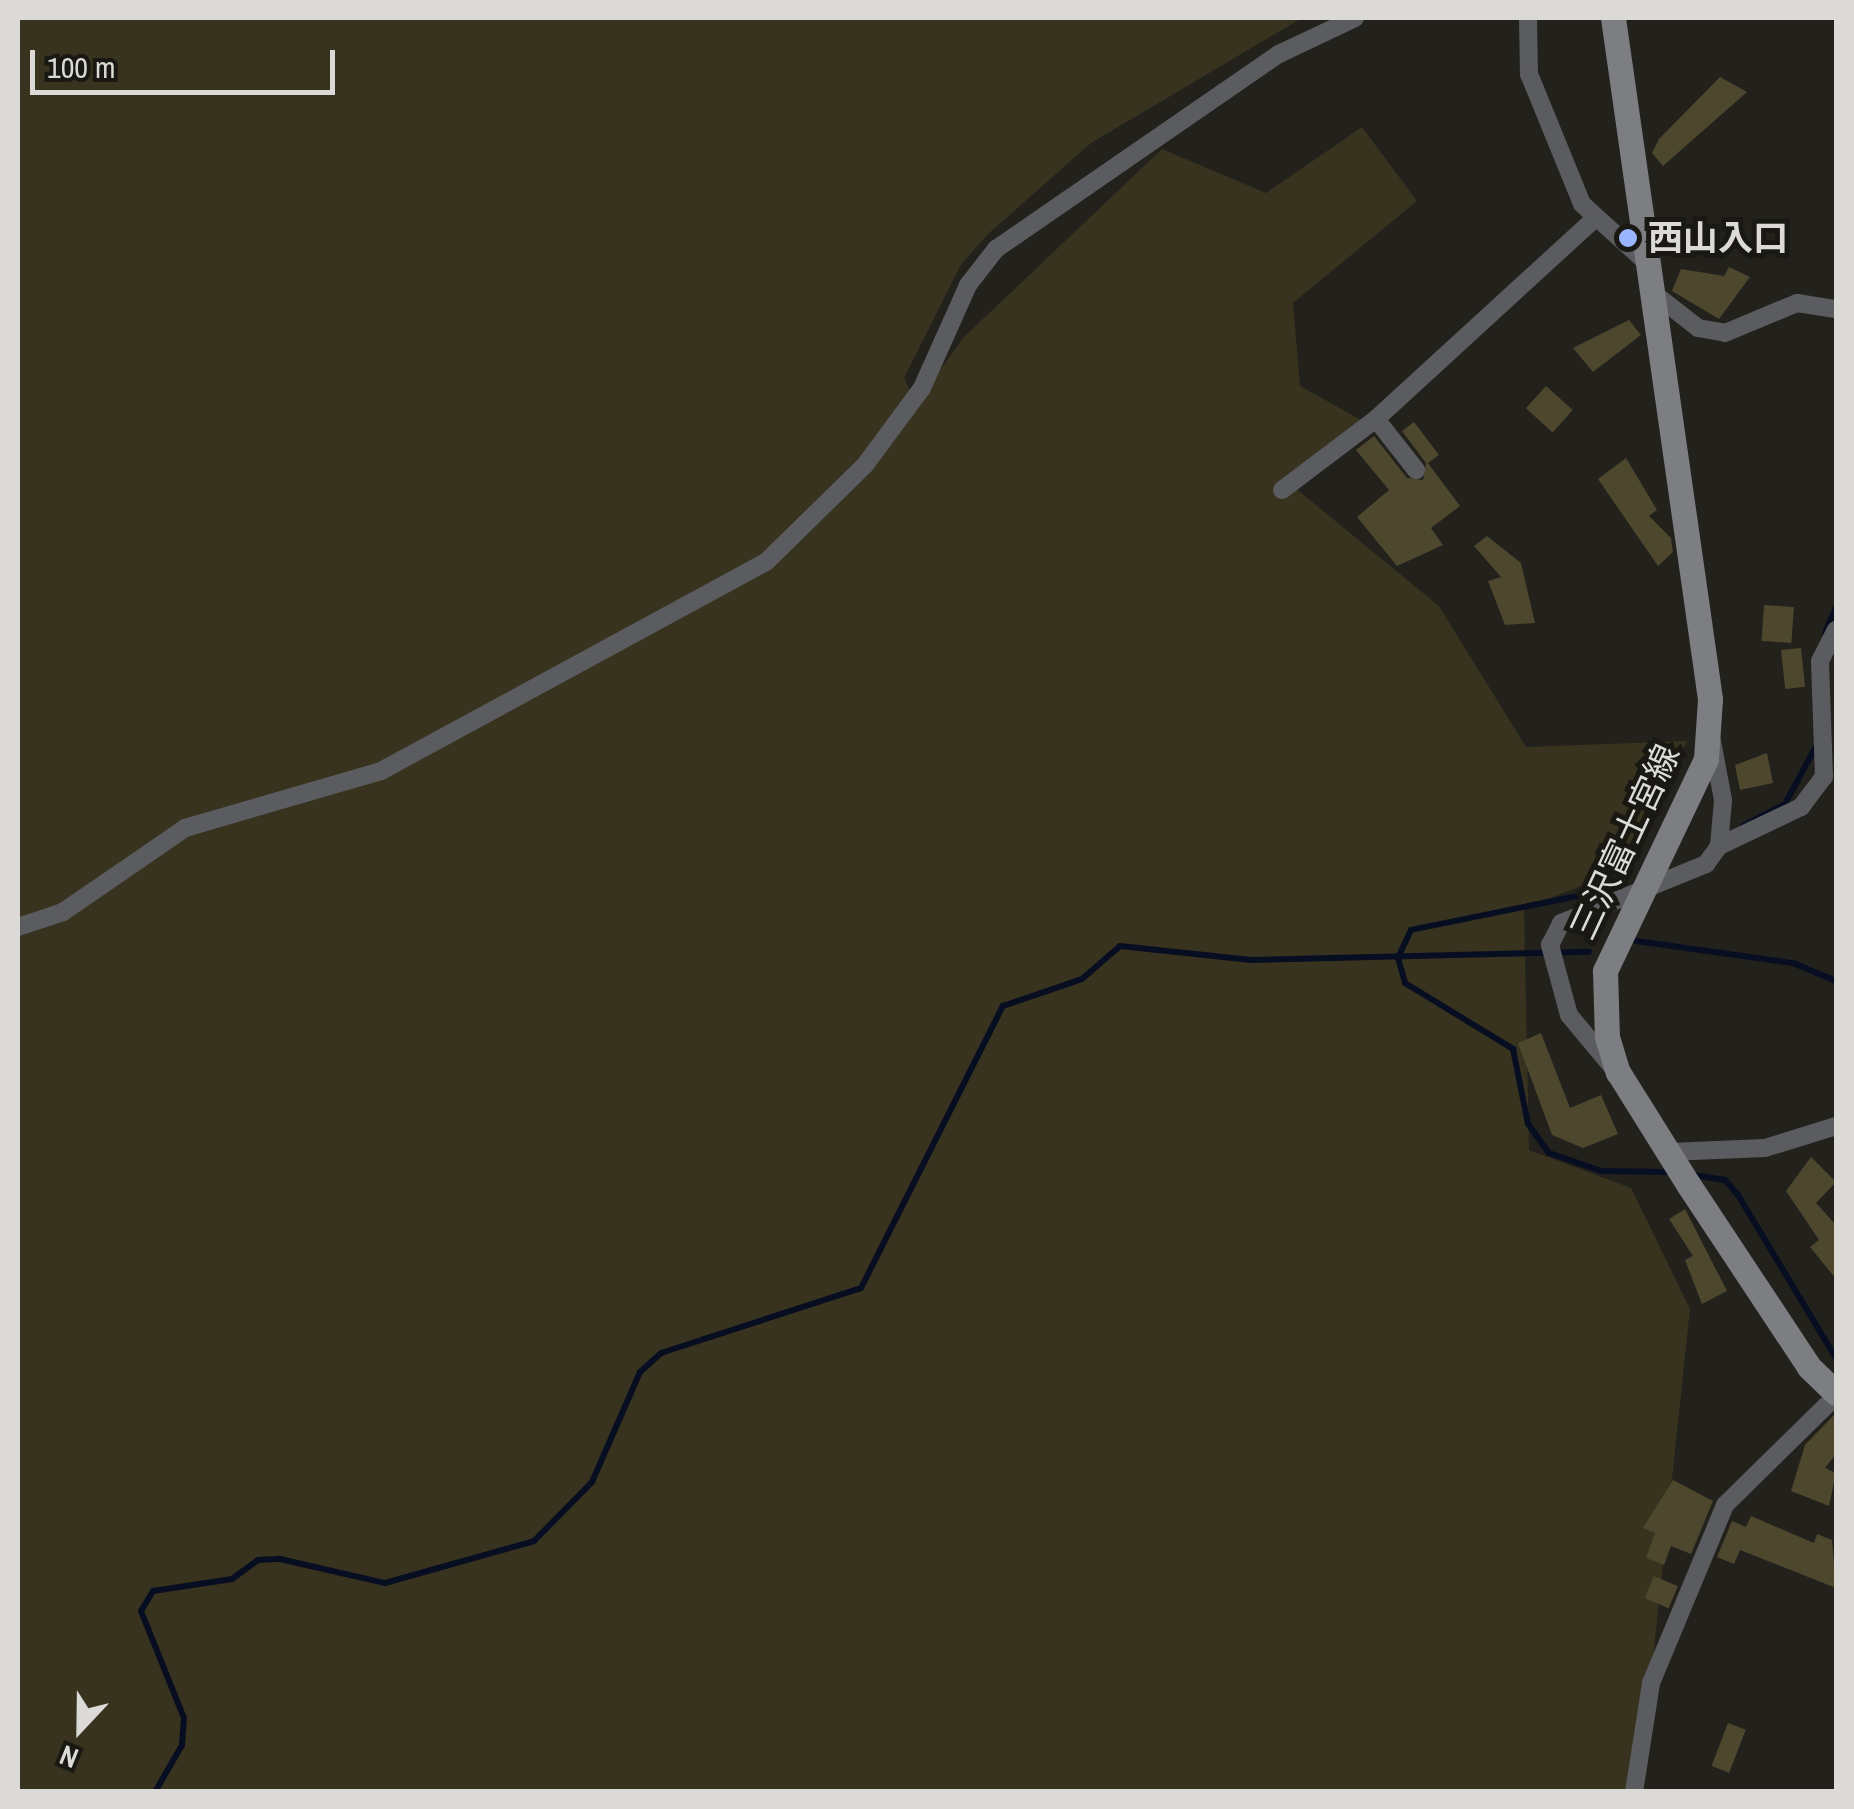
<!DOCTYPE html>
<html>
<head>
<meta charset="utf-8">
<style>
	body { margin:0 }
	#map { position:relative; width:1854px; height:1809px; overflow:hidden; background:#22211c; font-family:"Archivo Narrow","Noto Sans JP",sans-serif }
	div>[style] { position:absolute }
	.green>* { inset:0; background:#37331f }
	.stream>* { height:6px; margin:-3px; padding:0 3px; transform-origin:3px; border-radius:3px; background:#080e21 }
	.building>* { inset:0; background:#4d472e; transform-origin:0 0 }
	.street>* { height:18px; margin:-9px; padding:0 9px; transform-origin:9px; border-radius:9px; background:#5b5c5f }
	.secondary>* { height:25px; margin:-12.5px; padding:0 12.5px; transform-origin:12.5px; border-radius:12.5px; background:#7c7e82 }
	.dots>* { width:28px; height:28px; translate:-50% -50%; box-sizing:border-box; border:5px solid #191813; border-radius:50% }
	span { translate:-50% -50%; white-space:nowrap; text-align:center; line-height:1.15; -webkit-text-stroke:10px #191813; paint-order:stroke }
	.poi-label { font-size:35px; color:#dbdad7; font-weight:700 }
	.left { translate:0 -50%; text-align:left }
	.street-label { font-size:35px; color:#dbdad7 }
	.frame { position:absolute; inset:0; border:20px solid #dbdad7; pointer-events:none }
	.north { position:absolute; left:30px; top:1679px; width:100px; height:100px; -webkit-text-stroke:8px #191813; paint-order:stroke; rotate:202deg; font-size:28px; font-weight:700; line-height:40px; text-align:center; color:#dbdad7 }
	.north::after { content:''; display:block; margin:auto; width:35px; height:45px; background:#dbdad7; clip-path:polygon(50% 0,100% 100%,50% 72%,0 100%) }
	.scale { position:absolute; left:30px; top:50px; width:305px; height:45px; box-sizing:border-box; border:5px solid #dbdad7; border-top:0; padding-left:12px; font-size:30px; line-height:35px; white-space:nowrap; color:#dbdad7; -webkit-text-stroke:8px #191813; paint-order:stroke }
</style>
</head>
<body>
<div id="map">
	<div class="green">
		<i style="clip-path:polygon(18px 18px,1302px 18px,1091px 143px,988px 234px,962px 263px,904px 378px,916px 403px,964px 337px,1162px 149px,1266px 193px,1362px 127px,1417px 201px,1293px 303px,1300px 386px,1363px 421px,1283px 478px,1439px 606px,1526px 747px,1687px 741px,1626px 869px,1524px 908px,1529px 1150px,1631px 1188px,1690px 1309px,1639px 1791px,18px 1791px)"></i>
	</div>
	<div class="stream">
		<i style="left:1825px;top:633px;width:28px;rotate:-67deg"></i>
		<i style="left:1743px;top:826px;width:47px;rotate:-27.6deg"></i>
		<i style="left:1785px;top:804px;width:64px;rotate:-61.8deg"></i>
		<i style="left:1612px;top:889px;width:205px;rotate:168.5deg"></i>
		<i style="left:1411px;top:930px;width:31px;rotate:115deg"></i>
		<i style="left:1398px;top:958px;width:26px;rotate:74deg"></i>
		<i style="left:1405px;top:983px;width:127px;rotate:31.4deg"></i>
		<i style="left:1513px;top:1049px;width:76px;rotate:78.7deg"></i>
		<i style="left:1528px;top:1124px;width:36px;rotate:54deg"></i>
		<i style="left:1549px;top:1153px;width:56px;rotate:18.8deg"></i>
		<i style="left:1602px;top:1171px;width:69px;rotate:0.8deg"></i>
		<i style="left:1636px;top:941px;width:159px;rotate:8deg"></i>
		<i style="left:1793px;top:963px;width:47px;rotate:22.7deg"></i>
		<i style="left:1693px;top:1175px;width:32px;rotate:9deg"></i>
		<i style="left:1725px;top:1180px;width:20px;rotate:49deg"></i>
		<i style="left:1738px;top:1195px;width:190px;rotate:59deg"></i>
		<i style="left:155px;top:1792px;width:54px;rotate:-60.1deg"></i>
		<i style="left:182px;top:1745px;width:27px;rotate:-86deg"></i>
		<i style="left:184px;top:1718px;width:115px;rotate:-111.9deg"></i>
		<i style="left:141px;top:1611px;width:23px;rotate:-59deg"></i>
		<i style="left:153px;top:1591px;width:80px;rotate:-8.6deg"></i>
		<i style="left:232px;top:1579px;width:32px;rotate:-36deg"></i>
		<i style="left:258px;top:1560px;width:22px;rotate:-3deg"></i>
		<i style="left:280px;top:1559px;width:108px;rotate:12.9deg"></i>
		<i style="left:385px;top:1583px;width:155px;rotate:-15.7deg"></i>
		<i style="left:534px;top:1541px;width:83px;rotate:-45.5deg"></i>
		<i style="left:592px;top:1482px;width:120px;rotate:-66.4deg"></i>
		<i style="left:640px;top:1372px;width:28px;rotate:-42deg"></i>
		<i style="left:661px;top:1353px;width:210px;rotate:-18deg"></i>
		<i style="left:861px;top:1288px;width:316px;rotate:-63.3deg"></i>
		<i style="left:1003px;top:1006px;width:83px;rotate:-18.9deg"></i>
		<i style="left:1082px;top:979px;width:50px;rotate:-41deg"></i>
		<i style="left:1120px;top:946px;width:132px;rotate:6.1deg"></i>
		<i style="left:1251px;top:960px;width:338px;rotate:-1.4deg"></i>
	</div>
	<div class="building">
		<i style="clip-path:polygon(1720px 77px,1747px 92px,1663px 166px,1652px 153px,1659px 139px)"></i>
		<i style="clip-path:polygon(1729px 267px,1750px 277px,1719px 319px,1672px 291px,1681px 269px,1724px 276px)"></i>
		<i style="clip-path:polygon(1629px 320px,1641px 335px,1593px 372px,1573px 348px)"></i>
		<i style="left:1546px;top:386px;width:36px;height:30px;rotate:42deg"></i>
		<i style="clip-path:polygon(1414px 422px,1439px 455px,1428px 463px,1460px 506px,1431px 528px,1443px 545px,1397px 566px,1357px 517px,1389px 490px,1356px 450px,1374px 436px,1407px 478px,1423px 480px,1426px 463px,1402px 431px)"></i>
		<i style="clip-path:polygon(1626px 458px,1657px 510px,1649px 516px,1671px 538px,1673px 552px,1658px 566px,1598px 479px)"></i>
		<i style="clip-path:polygon(1487px 536px,1521px 563px,1535px 623px,1505px 625px,1488px 581px,1501px 577px,1474px 546px)"></i>
		<i style="left:1764px;top:605px;width:30px;height:36px;rotate:4deg"></i>
		<i style="left:1801px;top:648px;width:39px;height:20px;rotate:84deg"></i>
		<i style="clip-path:polygon(1767px 753px,1773px 783px,1740px 790px,1735px 765px)"></i>
		<i style="clip-path:polygon(1541px 1033px,1570px 1108px,1601px 1095px,1618px 1134px,1583px 1148px,1552px 1135px,1518px 1043px)"></i>
		<i style="clip-path:polygon(1811px 1157px,1836px 1182px,1816px 1203px,1836px 1225px,1836px 1279px,1810px 1247px,1819px 1240px,1786px 1191px)"></i>
		<i style="clip-path:polygon(1685px 1209px,1727px 1291px,1702px 1304px,1685px 1260px,1693px 1256px,1669px 1219px)"></i>
		<i style="clip-path:polygon(1836px 1413px,1836px 1454px,1825px 1468px,1836px 1473px,1829px 1506px,1791px 1491px,1805px 1445px)"></i>
		<i style="clip-path:polygon(1673px 1480px,1713px 1501px,1691px 1554px,1671px 1546px,1664px 1565px,1646px 1558px,1655px 1533px,1643px 1528px)"></i>
		<i style="clip-path:polygon(1751px 1516px,1814px 1543px,1817px 1534px,1832px 1540px,1836px 1588px,1740px 1550px,1734px 1564px,1717px 1557px,1732px 1521px,1746px 1527px)"></i>
		<i style="left:1654px;top:1576px;width:26px;height:24px;rotate:23deg"></i>
		<i style="left:1728px;top:1723px;width:19px;height:46px;rotate:21deg"></i>
	</div>
	<div class="street">
		<i style="left:1528px;top:18px;width:56px;rotate:89deg"></i>
		<i style="left:1529px;top:74px;width:140px;rotate:67.8deg"></i>
		<i style="left:1582px;top:204px;width:88px;rotate:42.2deg"></i>
		<i style="left:1652px;top:292px;width:58px;rotate:38deg"></i>
		<i style="left:1698px;top:328px;width:27px;rotate:10deg"></i>
		<i style="left:1725px;top:333px;width:78px;rotate:-22.6deg"></i>
		<i style="left:1797px;top:303px;width:39px;rotate:9deg"></i>
		<i style="left:1376px;top:419px;width:65px;rotate:51.9deg"></i>
		<i style="left:1282px;top:490px;width:118px;rotate:-37.1deg"></i>
		<i style="left:1376px;top:419px;width:296px;rotate:-42.5deg"></i>
		<i style="left:1719px;top:846px;width:91px;rotate:-25.4deg"></i>
		<i style="left:1801px;top:807px;width:38px;rotate:-53deg"></i>
		<i style="left:1824px;top:777px;width:116px;rotate:-92deg"></i>
		<i style="left:1820px;top:661px;width:35px;rotate:-63deg"></i>
		<i style="left:18px;top:927px;width:47px;rotate:-18.4deg"></i>
		<i style="left:63px;top:912px;width:148px;rotate:-34.5deg"></i>
		<i style="left:185px;top:828px;width:204px;rotate:-16.2deg"></i>
		<i style="left:381px;top:771px;width:439px;rotate:-28.5deg"></i>
		<i style="left:767px;top:561px;width:137px;rotate:-44.4deg"></i>
		<i style="left:865px;top:465px;width:96px;rotate:-53.5deg"></i>
		<i style="left:922px;top:388px;width:113px;rotate:-65.9deg"></i>
		<i style="left:968px;top:285px;width:46px;rotate:-52.1deg"></i>
		<i style="left:996px;top:249px;width:344px;rotate:-34.6deg"></i>
		<i style="left:1279px;top:54px;width:84px;rotate:-25.3deg"></i>
		<i style="left:1614px;top:1069px;width:70px;rotate:-129.8deg"></i>
		<i style="left:1569px;top:1015px;width:73px;rotate:-105.2deg"></i>
		<i style="left:1550px;top:945px;width:25px;rotate:-63deg"></i>
		<i style="left:1561px;top:923px;width:157px;rotate:-22.1deg"></i>
		<i style="left:1706px;top:864px;width:22px;rotate:-54deg"></i>
		<i style="left:1719px;top:846px;width:46px;rotate:-85deg"></i>
		<i style="left:1723px;top:800px;width:60px;rotate:-100.6deg"></i>
		<i style="left:1669px;top:1152px;width:96px;rotate:-2.4deg"></i>
		<i style="left:1765px;top:1148px;width:74px;rotate:-17.2deg"></i>
		<i style="left:1634px;top:1792px;width:110px;rotate:-81.1deg"></i>
		<i style="left:1651px;top:1683px;width:193px;rotate:-67.4deg"></i>
		<i style="left:1725px;top:1505px;width:156px;rotate:-44.5deg"></i>
	</div>
	<div class="secondary">
		<i style="left:1613px;top:18px;width:688px;rotate:81.89deg"></i>
		<i style="left:1710px;top:699px;width:60px;rotate:93.8deg"></i>
		<i style="left:1706px;top:759px;width:235px;rotate:115.5deg"></i>
		<i style="left:1605px;top:971px;width:66px;rotate:88.3deg"></i>
		<i style="left:1607px;top:1037px;width:37px;rotate:73deg"></i>
		<i style="left:1618px;top:1072px;width:132px;rotate:58deg"></i>
		<i style="left:1688px;top:1184px;width:219px;rotate:56.5deg"></i>
		<i style="left:1809px;top:1367px;width:37px;rotate:44deg"></i>
	</div>
	<div class="dots">
		<i style="left:1628px;top:238px;background:#99b5fd"></i>
	</div>
	<div class="poi-label">
		<span class="left" style="left:1648px;top:238px">西山入口</span>
	</div>
	<div class="street-label">
		<span style="left:1625px;top:842px;rotate:-65deg">三沢富士宮線</span>
	</div>
	<div class="frame"></div>
	<div class="north">N</div>
	<div class="scale">100 m</div>
</div>
</body>
</html>
